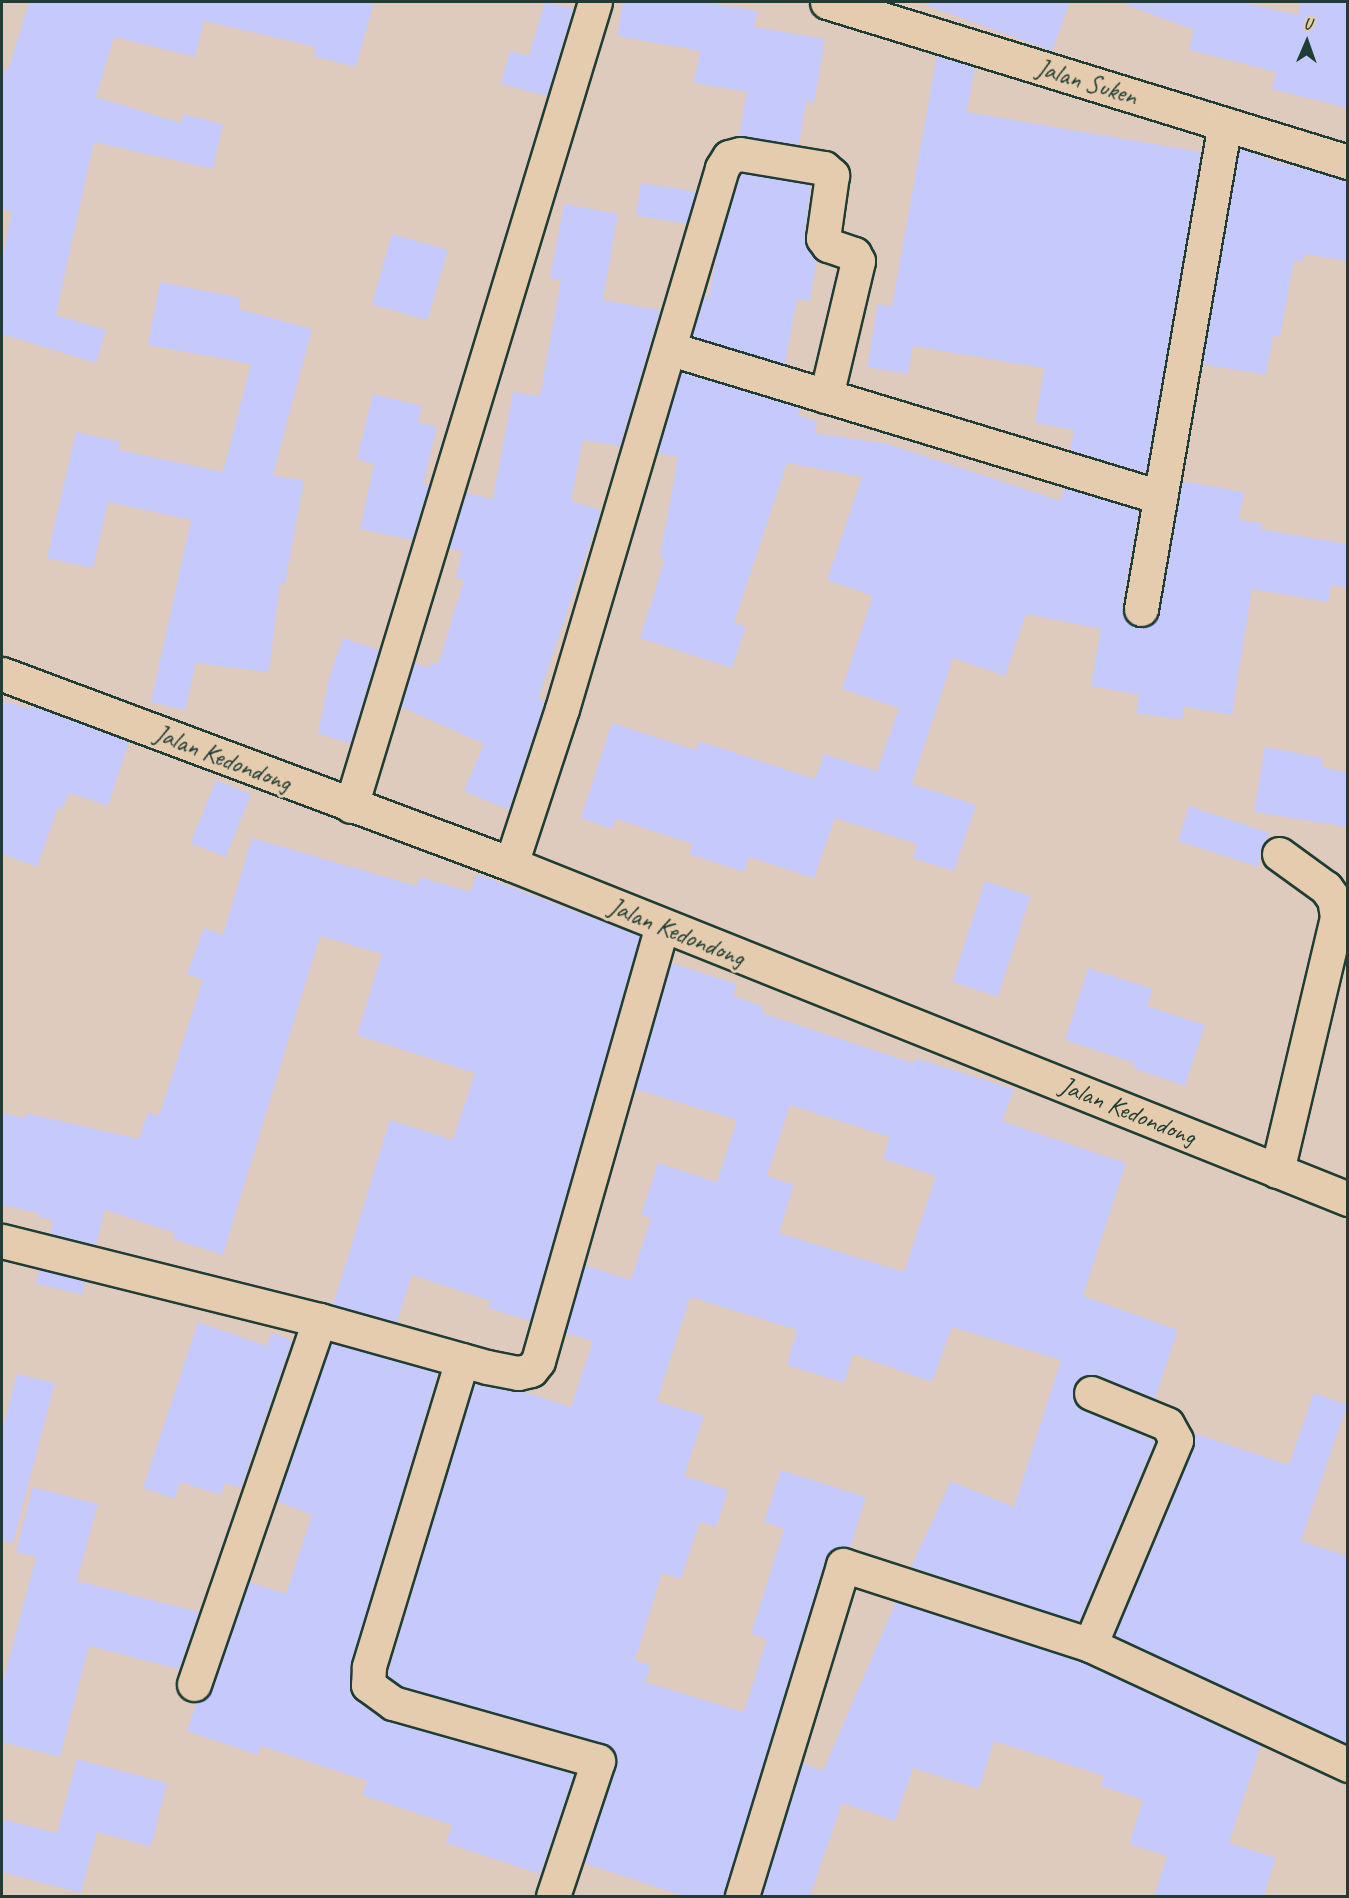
<!DOCTYPE html>
<html>
<head>
<meta charset="utf-8">
<style>
	body { margin:0 }
	#map { position:relative; width:1349px; height:1898px; overflow:hidden; background:#dfcbbd; font-family:Caveat,sans-serif }
	div>[style] { position:absolute }
	.building>* { inset:0; background:#c5c9fb; transform-origin:0 0 }
	.roads { filter:drop-shadow(2px 0 #1f3d34) drop-shadow(-2px 0 #1f3d34) drop-shadow(0 2px #1f3d34) drop-shadow(0 -2px #1f3d34) }
	.street>* { height:33px; margin:-16.5px; padding:0 16.5px; transform-origin:16.5px; border-radius:16.5px; background:#e6ccae }
	span { translate:-50% -50%; white-space:nowrap; text-align:center; line-height:1.15; -webkit-text-stroke:6px #e6ccae; paint-order:stroke }
	.street-label { font-size:26px; color:#1f3d34 }
	.frame { position:absolute; inset:0; border:3px solid #1f3d34; pointer-events:none }
	.north { position:absolute; left:1277px; top:12px; width:60px; height:60px; -webkit-text-stroke:4px #e6ccae; paint-order:stroke; rotate:2deg; font-size:16px; font-weight:700; line-height:24px; text-align:center; color:#1f3d34 }
	.north::after { content:''; display:block; margin:auto; width:21px; height:27px; background:#1f3d34; clip-path:polygon(50% 0,100% 100%,50% 72%,0 100%) }
</style>
</head>
<body>
<div id="map">
	<div class="building">
		<i style="clip-path:polygon(29px 2px,374px 2px,356px 67px,313px 56px,316px 47px,204px 21px,195px 57px,114px 37px,96px 97px,181px 123px,183px 114px,223px 124px,213px 169px,94px 142px,56px 315px,106px 330px,96px 363px,2px 334px,2px 261px,12px 212px,2px 209px,2px 69px,8px 71px)"></i>
		<i style="clip-path:polygon(545px 2px,573px 9px,547px 96px,501px 84px,510px 51px,529px 56px)"></i>
		<i style="clip-path:polygon(623px 2px,703px 2px,758px 11px,754px 27px,825px 39px,814px 103px,806px 101px,799px 145px,739px 136px,747px 92px,694px 83px,700px 51px,617px 36px)"></i>
		<i style="clip-path:polygon(926px 2px,1070px 2px,1052px 51px,926px 5px)"></i>
		<i style="clip-path:polygon(1127px 2px,1242px 2px,1298px 15px,1301px 2px,1347px 2px,1347px 108px,1272px 89px,1276px 72px,1189px 50px,1194px 30px,1127px 5px)"></i>
		<i style="clip-path:polygon(937px 55px,975px 67px,967px 112px,1201px 152px,1146px 473px,1070px 450px,1074px 430px,1035px 423px,1044px 368px,913px 346px,908px 374px,867px 367px,878px 304px,892px 306px)"></i>
		<i style="clip-path:polygon(1240px 148px,1273px 161px,1347px 180px,1347px 261px,1305px 254px,1303px 262px,1294px 260px,1280px 337px,1273px 336px,1266px 375px,1202px 364px)"></i>
		<i style="clip-path:polygon(741px 173px,811px 185px,804px 236px,808px 249px,817px 259px,810px 301px,797px 299px,785px 364px,692px 336px,705px 296px,709px 297px,718px 249px)"></i>
		<i style="left:641px;top:183px;width:55px;height:33px;rotate:9deg"></i>
		<i style="clip-path:polygon(564px 204px,618px 214px,603px 300px,660px 310px,620px 446px,583px 440px,571px 501px,601px 510px,538px 699px,545px 701px,509px 810px,464px 791px,484px 744px,401px 707px,414px 663px,429px 668px,431px 662px,438px 665px,464px 580px,456px 578px,462px 551px,449px 548px,466px 493px,493px 499px,513px 392px,540px 396px,561px 280px,550px 278px)"></i>
		<i style="left:392px;top:234px;width:58px;height:73px;rotate:16deg"></i>
		<i style="clip-path:polygon(160px 282px,241px 298px,239px 309px,312px 329px,273px 475px,304px 481px,285px 584px,280px 583px,269px 672px,196px 663px,185px 710px,151px 702px,191px 520px,108px 502px,93px 568px,47px 558px,76px 432px,121px 442px,119px 450px,223px 472px,251px 364px,148px 345px)"></i>
		<i style="clip-path:polygon(681px 372px,800px 408px,798px 415px,817px 422px,815px 433px,888px 444px,1061px 501px,1064px 487px,1139px 510px,1122px 606px,1124px 616px,1137px 627px,1148px 626px,1159px 613px,1182px 481px,1244px 492px,1239px 520px,1262px 523px,1260px 529px,1347px 544px,1347px 588px,1331px 585px,1328px 602px,1252px 589px,1232px 715px,1184px 707px,1182px 720px,1136px 713px,1139px 695px,1091px 686px,1101px 629px,1026px 614px,1005px 676px,953px 658px,912px 784px,976px 805px,954px 871px,913px 858px,917px 844px,835px 818px,814px 878px,749px 857px,744px 872px,689px 854px,693px 844px,616px 819px,612px 829px,581px 818px,612px 723px,696px 750px,699px 741px,815px 779px,824px 754px,877px 771px,899px 708px,842px 689px,873px 596px,827px 580px,862px 477px,787px 463px,734px 623px,746px 627px,732px 668px,640px 638px,665px 559px,660px 557px,678px 457px,657px 453px)"></i>
		<i style="clip-path:polygon(373px 394px,422px 406px,418px 422px,437px 427px,423px 484px,429px 485px,412px 540px,360px 529px,374px 464px,357px 459px)"></i>
		<i style="clip-path:polygon(343px 638px,379px 650px,350px 744px,318px 733px,329px 679px)"></i>
		<i style="clip-path:polygon(2px 701px,32px 709px,33px 706px,129px 742px,108px 806px,69px 793px,63px 809px,58px 807px,37px 867px,2px 854px)"></i>
		<i style="clip-path:polygon(1265px 747px,1323px 758px,1322px 767px,1347px 772px,1347px 827px,1254px 812px)"></i>
		<i style="left:216px;top:780px;width:38px;height:68px;rotate:22deg"></i>
		<i style="clip-path:polygon(1189px 806px,1270px 833px,1260px 852px,1259px 867px,1178px 841px)"></i>
		<i style="clip-path:polygon(252px 838px,417px 886px,419px 877px,470px 892px,477px 874px,640px 936px,530px 1321px,488px 1308px,490px 1301px,412px 1275px,397px 1322px,333px 1305px,390px 1120px,453px 1140px,475px 1073px,357px 1035px,382px 954px,320px 936px,223px 1255px,173px 1239px,175px 1233px,105px 1210px,96px 1245px,50px 1234px,53px 1220px,38px 1217px,39px 1213px,2px 1205px,2px 1113px,25px 1118px,26px 1113px,139px 1139px,148px 1112px,159px 1116px,203px 980px,187px 974px,204px 928px,223px 935px)"></i>
		<i style="left:985px;top:881px;width:48px;height:106px;rotate:18deg"></i>
		<i style="clip-path:polygon(evenodd,671px 963px,737px 984px,733px 996px,764px 1007px,762px 1013px,913px 1063px,915px 1058px,1014px 1089px,1002px 1121px,1126px 1163px,1083px 1296px,1178px 1330px,1155px 1399px,1098px 1375px,1080px 1378px,1073px 1386px,1073px 1396px,1083px 1410px,1155px 1441px,1079px 1622px,911px 1567px,951px 1481px,1014px 1507px,1061px 1360px,952px 1327px,932px 1382px,853px 1354px,844px 1383px,787px 1365px,797px 1330px,690px 1297px,657px 1401px,704px 1416px,684px 1476px,728px 1490px,716px 1527px,700px 1522px,681px 1579px,662px 1573px,635px 1660px,651px 1666px,645px 1682px,744px 1712px,767px 1639px,751px 1634px,784px 1529px,764px 1522px,781px 1470px,866px 1497px,850px 1548px,838px 1547px,825px 1560px,724px 1896px,684px 1896px,584px 1863px,616px 1767px,611px 1748px,401px 1686px,387px 1676px,475px 1383px,521px 1391px,571px 1407px,593px 1341px,566px 1333px,585px 1265px,631px 1280px,651px 1218px,641px 1215px,658px 1163px,717px 1182px,737px 1120px,635px 1089px,671px 963px,790px 1105px,890px 1137px,883px 1159px,936px 1176px,904px 1272px,779px 1233px,794px 1185px,767px 1176px,790px 1105px)"></i>
		<i style="clip-path:polygon(1088px 968px,1153px 989px,1147px 1006px,1205px 1025px,1185px 1086px,1133px 1068px,1135px 1063px,1065px 1040px)"></i>
		<i style="left:39px;top:1270px;width:48px;height:14px;rotate:13deg"></i>
		<i style="clip-path:polygon(198px 1322px,267px 1346px,271px 1333px,292px 1340px,241px 1488px,225px 1483px,221px 1495px,180px 1482px,175px 1499px,143px 1488px)"></i>
		<i style="clip-path:polygon(331px 1343px,438px 1373px,351px 1662px,351px 1693px,388px 1721px,574px 1774px,540px 1874px,446px 1843px,452px 1825px,362px 1795px,367px 1781px,261px 1746px,258px 1755px,187px 1731px,197px 1702px,212px 1690px,249px 1582px,286px 1594px,312px 1515px,277px 1501px)"></i>
		<i style="clip-path:polygon(17px 1374px,55px 1383px,13px 1543px,2px 1541px,2px 1432px)"></i>
		<i style="clip-path:polygon(1314px 1393px,1347px 1405px,1301px 1541px,1347px 1556px,1347px 1744px,1114px 1636px,1193px 1447px,1193px 1433px,1289px 1465px)"></i>
		<i style="clip-path:polygon(33px 1487px,98px 1504px,77px 1581px,199px 1612px,179px 1669px,89px 1646px,60px 1757px,2px 1742px,2px 1686px,36px 1557px,16px 1552px)"></i>
		<i style="clip-path:polygon(896px 1602px,1083px 1662px,1261px 1745px,1229px 1843px,1276px 1858px,1264px 1896px,1154px 1896px,1167px 1856px,1129px 1844px,1143px 1800px,1101px 1786px,1104px 1776px,994px 1741px,979px 1789px,913px 1768px,895px 1821px,842px 1803px,810px 1896px,761px 1896px,802px 1763px,823px 1771px)"></i>
		<i style="clip-path:polygon(77px 1759px,167px 1783px,151px 1847px,97px 1832px,81px 1893px,2px 1872px,2px 1819px,57px 1833px)"></i>
	</div>
	<div class="roads">
		<div class="street">
			<i style="left:827px;top:2px;width:545px;rotate:17.07deg"></i>
			<i style="left:671px;top:349px;width:511px;rotate:16.84deg"></i>
			<i style="left:1141px;top:609px;width:492px;rotate:-80.2deg"></i>
			<i style="left:2px;top:674px;width:543px;rotate:20.47deg"></i>
			<i style="left:511px;top:864px;width:902px;rotate:21.81deg"></i>
			<i style="left:351px;top:806px;width:840px;rotate:-73.12deg"></i>
			<i style="left:511px;top:864px;width:163px;rotate:-71.8deg"></i>
			<i style="left:562px;top:709px;width:564px;rotate:-73.52deg"></i>
			<i style="left:722px;top:168px;width:13px;rotate:-58deg"></i>
			<i style="left:729px;top:157px;width:11px;rotate:-15deg"></i>
			<i style="left:740px;top:154px;width:85px;rotate:9.5deg"></i>
			<i style="left:824px;top:168px;width:11px;rotate:41deg"></i>
			<i style="left:832px;top:175px;width:64px;rotate:98.1deg"></i>
			<i style="left:823px;top:238px;width:9px;rotate:54deg"></i>
			<i style="left:828px;top:245px;width:28px;rotate:19deg"></i>
			<i style="left:854px;top:254px;width:8px;rotate:60deg"></i>
			<i style="left:858px;top:261px;width:139px;rotate:103.3deg"></i>
			<i style="left:1277px;top:1171px;width:261px;rotate:-76.7deg"></i>
			<i style="left:1337px;top:917px;width:18px;rotate:-99deg"></i>
			<i style="left:1334px;top:899px;width:14px;rotate:-126deg"></i>
			<i style="left:1326px;top:888px;width:58px;rotate:-144.1deg"></i>
			<i style="left:2px;top:1241px;width:327px;rotate:14deg"></i>
			<i style="left:319px;top:1320px;width:174px;rotate:15.6deg"></i>
			<i style="left:487px;top:1367px;width:32px;rotate:11deg"></i>
			<i style="left:518px;top:1373px;width:13px;rotate:-13deg"></i>
			<i style="left:531px;top:1370px;width:11px;rotate:-52deg"></i>
			<i style="left:538px;top:1361px;width:451px;rotate:-74.1deg"></i>
			<i style="left:462px;top:1360px;width:321px;rotate:106.9deg"></i>
			<i style="left:369px;top:1667px;width:18px;rotate:93deg"></i>
			<i style="left:368px;top:1685px;width:31px;rotate:36deg"></i>
			<i style="left:393px;top:1703px;width:213px;rotate:15.8deg"></i>
			<i style="left:598px;top:1761px;width:142px;rotate:108.4deg"></i>
			<i style="left:1090px;top:1645px;width:222px;rotate:-67.2deg"></i>
			<i style="left:1176px;top:1440px;width:18px;rotate:-119deg"></i>
			<i style="left:1167px;top:1424px;width:82px;rotate:-157.8deg"></i>
			<i style="left:194px;top:1684px;width:385px;rotate:-71deg"></i>
			<i style="left:742px;top:1896px;width:346px;rotate:-73deg"></i>
			<i style="left:843px;top:1565px;width:260px;rotate:17.9deg"></i>
			<i style="left:1090px;top:1645px;width:285px;rotate:24.9deg"></i>
		</div>
	</div>
	<div class="street-label">
		<span style="left:1087px;top:82px;rotate:17deg">Jalan Suken</span>
		<span style="left:223px;top:758px;rotate:21deg">Jalan Kedondong</span>
		<span style="left:677px;top:932px;rotate:22deg">Jalan Kedondong</span>
		<span style="left:1128px;top:1111px;rotate:22deg">Jalan Kedondong</span>
	</div>
	<div class="frame"></div>
	<div class="north">U</div>
</div>
</body>
</html>
